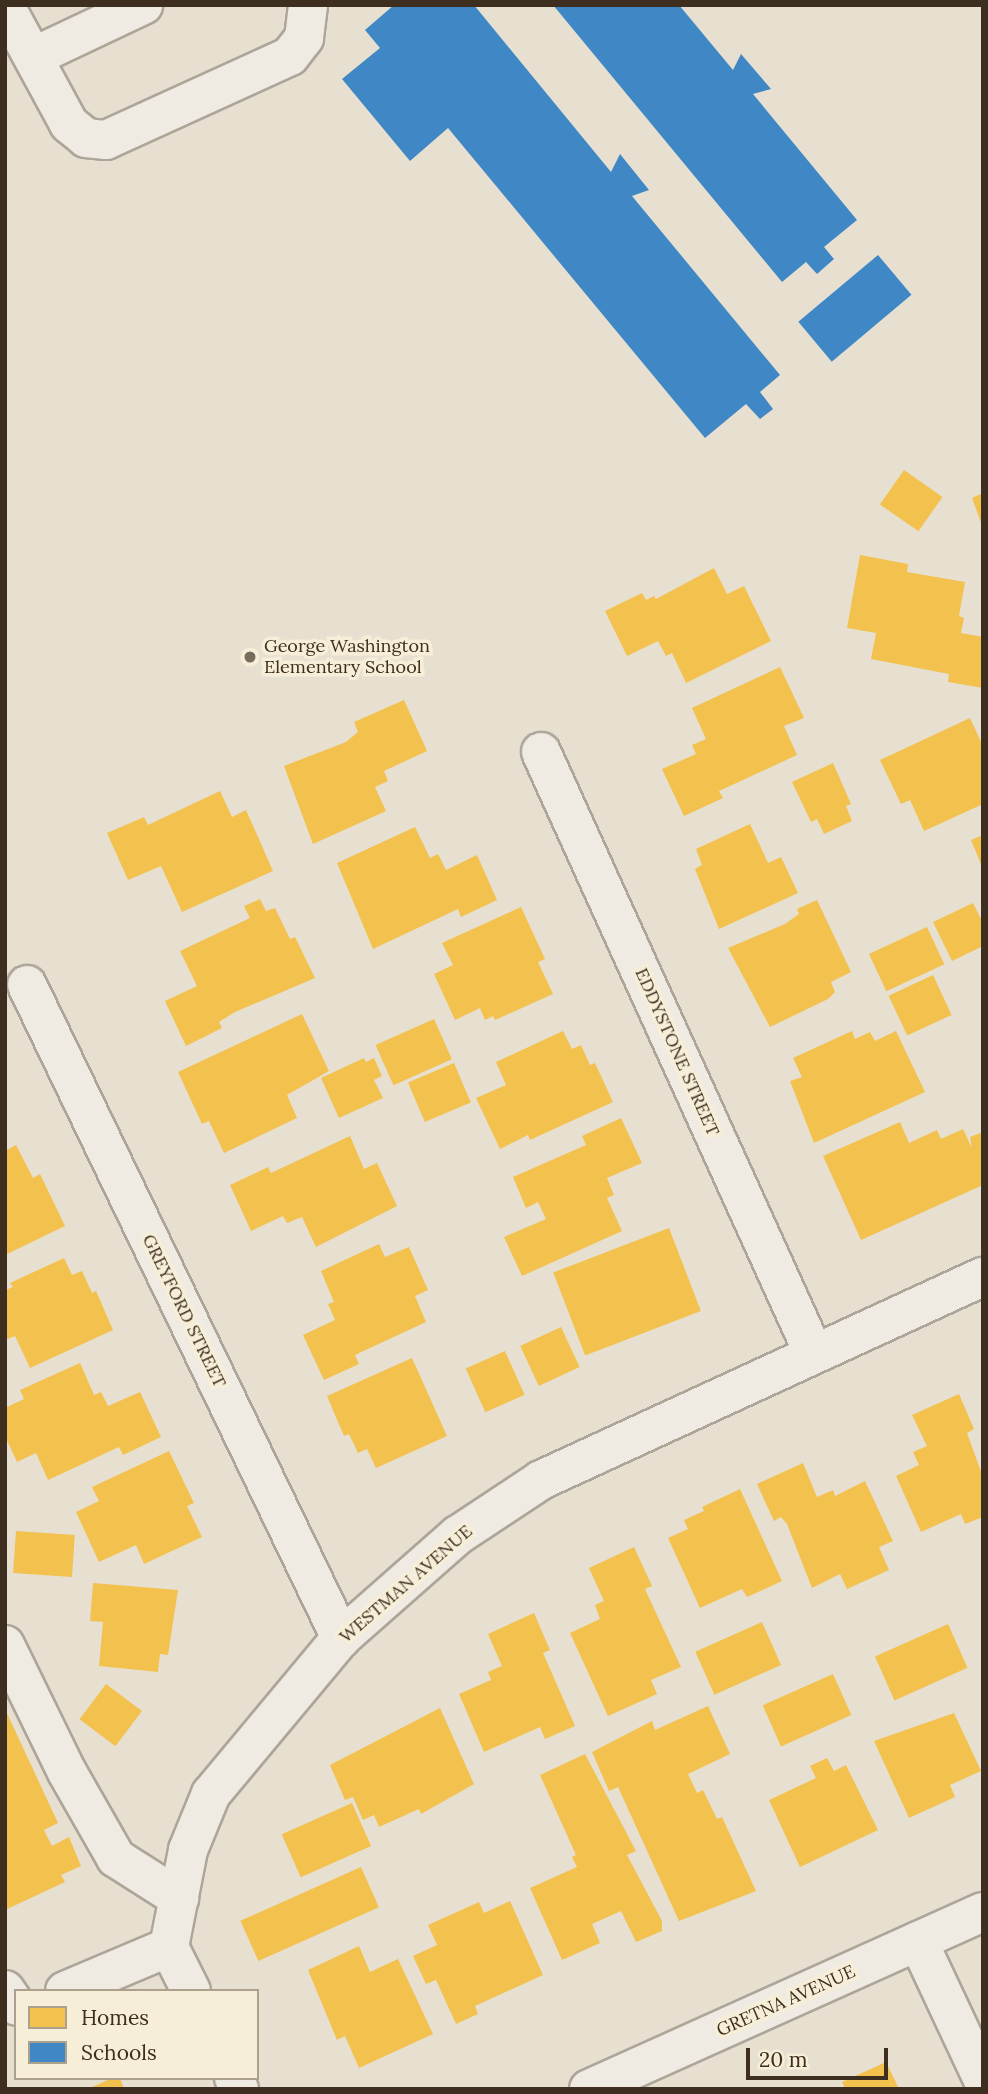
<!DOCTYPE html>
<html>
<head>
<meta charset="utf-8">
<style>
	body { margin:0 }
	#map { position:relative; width:988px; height:2094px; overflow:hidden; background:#e7e0d1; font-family:Lora,serif }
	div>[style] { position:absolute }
	.homes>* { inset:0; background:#f2c14e; transform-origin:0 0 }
	.schools>* { inset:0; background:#3f88c5; transform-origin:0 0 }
	.roads { filter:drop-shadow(2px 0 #ada599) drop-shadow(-2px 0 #ada599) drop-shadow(0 2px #ada599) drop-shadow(0 -2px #ada599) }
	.minor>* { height:38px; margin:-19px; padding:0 19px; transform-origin:19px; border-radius:19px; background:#efebe3 }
	.dots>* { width:19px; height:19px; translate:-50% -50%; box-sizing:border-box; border:4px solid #f7eed8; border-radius:50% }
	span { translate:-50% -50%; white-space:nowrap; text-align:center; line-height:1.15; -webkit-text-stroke:7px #f7eed8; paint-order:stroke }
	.poi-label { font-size:18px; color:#3d2e20 }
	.left { translate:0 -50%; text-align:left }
	.street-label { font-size:18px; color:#3d2e20 }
	.frame { position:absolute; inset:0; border:7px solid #3d2e20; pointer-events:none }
	.legend { position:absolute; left:14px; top:1989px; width:245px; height:91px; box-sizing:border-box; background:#f7eed8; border:2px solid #ada18e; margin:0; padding:9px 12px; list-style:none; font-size:21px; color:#3d2e20 }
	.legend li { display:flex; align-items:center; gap:14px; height:35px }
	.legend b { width:35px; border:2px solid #ada18e }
	.scale { position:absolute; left:746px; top:2048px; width:142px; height:32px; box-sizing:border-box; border:4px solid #3d2e20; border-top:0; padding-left:9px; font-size:21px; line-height:24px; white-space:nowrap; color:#3d2e20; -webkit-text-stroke:5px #f7eed8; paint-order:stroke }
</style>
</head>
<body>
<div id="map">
	<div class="homes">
		<i style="left:904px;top:470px;width:47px;height:42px;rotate:35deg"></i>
		<i style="clip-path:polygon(983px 493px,983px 528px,972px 498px)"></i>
		<i style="clip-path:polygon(860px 555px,908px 564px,907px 572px,965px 582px,959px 616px,964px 618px,961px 633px,983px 637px,983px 688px,948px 682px,949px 674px,871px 659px,876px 633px,847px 628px)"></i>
		<i style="clip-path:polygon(714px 568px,727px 594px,744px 586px,771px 641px,686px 683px,672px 653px,666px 656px,658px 641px,627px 656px,605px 611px,642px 593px,646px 600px,654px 596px,656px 599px)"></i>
		<i style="clip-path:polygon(780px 667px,804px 718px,784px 726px,797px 755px,719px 791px,723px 798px,684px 816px,662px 769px,696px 754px,692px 745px,706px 739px,692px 708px)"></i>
		<i style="clip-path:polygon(404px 700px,427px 751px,384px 771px,388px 781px,375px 787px,386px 811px,313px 844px,284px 766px,346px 742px,358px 732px,354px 722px)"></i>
		<i style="clip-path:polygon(970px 718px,983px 746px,983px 804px,924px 831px,910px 800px,901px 804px,880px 760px)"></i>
		<i style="clip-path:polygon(833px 763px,851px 804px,846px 806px,852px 821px,824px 834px,817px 819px,811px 822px,792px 782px)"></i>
		<i style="clip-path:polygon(220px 791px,232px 817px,246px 810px,273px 871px,182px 912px,161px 866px,128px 880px,107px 833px,144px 817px,148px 825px)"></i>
		<i style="clip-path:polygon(750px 824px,768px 863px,781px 857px,798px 893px,719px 929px,695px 869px,702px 865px,696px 849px)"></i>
		<i style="clip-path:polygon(415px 827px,430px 858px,438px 854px,446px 870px,477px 855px,497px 900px,461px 917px,458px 909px,373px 949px,337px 863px)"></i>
		<i style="clip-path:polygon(983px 835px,983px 869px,971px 840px)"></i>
		<i style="clip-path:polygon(260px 899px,266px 911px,275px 908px,290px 939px,295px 937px,315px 978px,235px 1012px,219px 1022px,222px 1028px,186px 1046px,165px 1001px,197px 986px,180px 951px,250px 918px,244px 906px)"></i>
		<i style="clip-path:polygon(817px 900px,851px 972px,831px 982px,835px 992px,828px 999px,770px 1027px,728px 948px,785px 924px,799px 914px,797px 909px)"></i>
		<i style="clip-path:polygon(973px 903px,983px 923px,983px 946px,952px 961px,933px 922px)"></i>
		<i style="clip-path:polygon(521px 907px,545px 959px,538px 962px,553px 994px,495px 1020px,493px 1016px,485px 1020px,480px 1008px,455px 1020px,434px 974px,453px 965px,442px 943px)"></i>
		<i style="left:927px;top:927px;width:41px;height:64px;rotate:65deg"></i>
		<i style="left:933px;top:975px;width:44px;height:49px;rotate:65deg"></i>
		<i style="clip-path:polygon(302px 1014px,329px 1071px,287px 1095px,297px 1118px,224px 1153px,209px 1121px,202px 1124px,178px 1072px)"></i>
		<i style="left:434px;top:1019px;width:44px;height:64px;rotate:66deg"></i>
		<i style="clip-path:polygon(563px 1031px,572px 1049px,581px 1045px,590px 1065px,595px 1063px,613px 1102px,530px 1140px,528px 1135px,500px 1149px,476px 1098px,506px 1085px,496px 1062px)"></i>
		<i style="clip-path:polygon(852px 1031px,855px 1039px,870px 1032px,875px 1041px,896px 1031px,925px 1092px,814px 1143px,790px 1081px,802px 1077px,793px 1058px)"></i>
		<i style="clip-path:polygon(364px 1058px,366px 1062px,374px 1058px,382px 1076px,374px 1080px,383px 1098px,339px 1118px,321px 1078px)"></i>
		<i style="left:454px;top:1063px;width:43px;height:50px;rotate:67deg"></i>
		<i style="clip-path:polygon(621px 1118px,642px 1163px,607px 1178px,614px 1195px,607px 1198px,622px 1231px,522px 1276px,504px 1237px,546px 1219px,538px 1202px,526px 1208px,513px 1177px,586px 1145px,582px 1136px)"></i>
		<i style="clip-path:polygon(900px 1122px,909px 1143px,937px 1130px,941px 1139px,963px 1129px,972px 1148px,970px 1137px,983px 1132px,983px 1185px,861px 1240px,823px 1156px)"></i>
		<i style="clip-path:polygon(350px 1136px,364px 1169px,377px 1163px,397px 1206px,316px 1247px,302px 1217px,287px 1223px,283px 1216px,251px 1231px,230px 1185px,268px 1167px,271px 1173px)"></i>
		<i style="clip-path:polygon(16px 1145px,33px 1178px,40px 1174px,65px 1226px,5px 1255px,5px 1151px)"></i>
		<i style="left:669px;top:1228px;width:89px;height:124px;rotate:69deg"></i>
		<i style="clip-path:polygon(379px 1244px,385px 1257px,409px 1247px,428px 1290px,415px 1296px,426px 1322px,355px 1355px,359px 1364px,324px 1380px,303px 1335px,335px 1320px,328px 1304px,334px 1302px,321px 1271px)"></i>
		<i style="clip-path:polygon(64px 1258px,72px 1275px,82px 1271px,92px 1293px,96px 1291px,113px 1330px,30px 1368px,15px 1336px,5px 1340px,5px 1290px,13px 1287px,10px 1283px)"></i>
		<i style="left:561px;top:1327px;width:44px;height:45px;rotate:65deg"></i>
		<i style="left:505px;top:1351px;width:48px;height:43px;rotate:66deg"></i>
		<i style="clip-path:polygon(412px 1358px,447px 1436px,376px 1468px,367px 1449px,358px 1453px,349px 1434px,344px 1436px,327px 1396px)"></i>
		<i style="clip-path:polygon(80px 1363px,94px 1395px,101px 1392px,108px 1406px,140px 1392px,161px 1437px,123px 1455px,119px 1447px,48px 1480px,36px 1453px,17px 1462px,5px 1436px,5px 1408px,24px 1399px,20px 1390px)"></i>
		<i style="clip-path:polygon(959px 1394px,974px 1429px,967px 1433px,983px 1477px,983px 1517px,965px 1524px,961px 1514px,921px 1532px,896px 1476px,919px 1465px,913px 1452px,927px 1446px,912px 1415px)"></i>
		<i style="clip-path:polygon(169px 1451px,194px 1503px,187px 1506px,202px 1537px,144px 1564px,136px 1545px,99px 1562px,76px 1512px,99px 1501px,92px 1487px)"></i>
		<i style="clip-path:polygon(803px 1463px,817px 1497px,833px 1490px,835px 1496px,865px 1481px,893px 1541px,879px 1547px,889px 1570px,847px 1589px,840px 1574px,812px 1588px,787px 1524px,781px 1517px,774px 1521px,757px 1484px)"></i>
		<i style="clip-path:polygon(740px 1489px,782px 1581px,747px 1597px,742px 1589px,700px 1608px,668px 1538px,688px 1529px,684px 1520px,704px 1511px,702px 1507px)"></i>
		<i style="left:16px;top:1531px;width:59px;height:42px;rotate:4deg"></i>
		<i style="clip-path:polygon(634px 1547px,652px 1586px,645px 1589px,681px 1667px,651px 1680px,657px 1694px,608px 1716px,570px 1633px,600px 1619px,595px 1605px,604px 1601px,589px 1568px)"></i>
		<i style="clip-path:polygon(93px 1583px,178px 1590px,168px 1655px,160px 1654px,158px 1672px,99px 1666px,103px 1622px,90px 1621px)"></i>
		<i style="clip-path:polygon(534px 1613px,550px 1650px,543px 1653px,575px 1726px,545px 1739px,540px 1727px,484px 1752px,459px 1694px,491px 1680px,488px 1672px,502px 1666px,488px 1634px)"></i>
		<i style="left:762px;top:1622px;width:47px;height:73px;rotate:66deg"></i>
		<i style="left:948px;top:1624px;width:48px;height:80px;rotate:66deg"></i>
		<i style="left:833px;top:1674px;width:45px;height:77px;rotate:66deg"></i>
		<i style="left:106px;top:1684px;width:45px;height:44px;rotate:37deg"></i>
		<i style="clip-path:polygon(708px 1706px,730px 1754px,688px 1774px,697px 1793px,703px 1790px,717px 1819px,722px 1817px,756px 1891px,679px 1921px,618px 1787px,609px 1791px,592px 1752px,652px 1721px,655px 1730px)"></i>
		<i style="clip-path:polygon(440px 1708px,474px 1784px,421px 1814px,419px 1809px,379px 1827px,374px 1815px,363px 1820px,353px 1797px,345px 1800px,330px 1765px)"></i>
		<i style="clip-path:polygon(5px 1709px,58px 1823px,44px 1830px,52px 1846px,69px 1837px,81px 1866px,61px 1875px,65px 1882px,5px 1910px)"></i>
		<i style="clip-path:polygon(954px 1713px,981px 1771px,950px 1785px,955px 1797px,909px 1818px,874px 1741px)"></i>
		<i style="clip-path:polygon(585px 1754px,636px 1851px,627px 1855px,662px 1921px,662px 1931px,636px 1942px,621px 1911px,592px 1924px,600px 1943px,562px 1960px,530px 1888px,577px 1867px,572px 1857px,576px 1855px,540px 1775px)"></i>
		<i style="clip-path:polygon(827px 1758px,834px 1771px,846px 1765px,878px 1830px,800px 1867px,769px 1800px,816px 1778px,810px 1766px)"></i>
		<i style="left:352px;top:1803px;width:47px;height:77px;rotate:66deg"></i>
		<i style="left:361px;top:1867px;width:44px;height:132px;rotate:66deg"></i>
		<i style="clip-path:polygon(510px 1901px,543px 1975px,475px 2006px,478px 2014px,456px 2024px,436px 1980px,426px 1984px,413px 1956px,437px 1945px,428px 1925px,479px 1902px,484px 1913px)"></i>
		<i style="clip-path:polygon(359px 1946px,370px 1972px,398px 1959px,433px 2034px,359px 2068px,345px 2036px,337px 2040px,308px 1970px)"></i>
		<i style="clip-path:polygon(886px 2062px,899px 2089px,845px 2089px,842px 2082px)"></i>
		<i style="clip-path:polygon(112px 2078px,120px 2078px,124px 2089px,88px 2089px)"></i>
	</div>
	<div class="schools">
		<i style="clip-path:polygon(394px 5px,474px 5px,611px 172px,620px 154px,649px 190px,632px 196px,780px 375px,760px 392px,773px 409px,760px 419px,746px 404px,705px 438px,448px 128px,410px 161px,342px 79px,380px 48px,365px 30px)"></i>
		<i style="clip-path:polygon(553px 5px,679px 5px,733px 70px,741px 54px,771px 89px,753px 94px,857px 220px,824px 247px,834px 259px,817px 274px,806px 262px,782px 282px)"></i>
		<i style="left:878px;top:255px;width:52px;height:104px;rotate:50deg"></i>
	</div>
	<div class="roads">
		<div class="minor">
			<i style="left:5px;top:6px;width:134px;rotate:61.5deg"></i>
			<i style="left:69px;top:124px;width:22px;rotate:39deg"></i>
			<i style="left:86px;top:138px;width:20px;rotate:6deg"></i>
			<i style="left:106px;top:140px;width:202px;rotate:-24.5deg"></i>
			<i style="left:290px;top:56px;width:23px;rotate:-52deg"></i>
			<i style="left:304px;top:38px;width:33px;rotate:-83deg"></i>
			<i style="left:33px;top:57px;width:122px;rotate:-25.3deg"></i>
			<i style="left:541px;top:752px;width:659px;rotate:65.61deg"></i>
			<i style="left:27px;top:985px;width:725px;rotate:64.32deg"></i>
			<i style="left:5px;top:1645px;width:141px;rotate:64deg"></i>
			<i style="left:67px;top:1772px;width:99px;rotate:60.3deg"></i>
			<i style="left:116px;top:1858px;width:75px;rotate:32.4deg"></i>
			<i style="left:918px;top:1941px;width:153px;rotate:64.9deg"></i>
			<i style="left:169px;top:1947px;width:99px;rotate:-78.9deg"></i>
			<i style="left:188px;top:1850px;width:61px;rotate:-67.7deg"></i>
			<i style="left:211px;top:1794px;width:203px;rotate:-50.2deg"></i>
			<i style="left:341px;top:1638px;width:156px;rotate:-41.4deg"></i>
			<i style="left:458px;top:1535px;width:100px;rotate:-33.5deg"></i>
			<i style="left:541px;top:1480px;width:486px;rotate:-24.7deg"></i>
			<i style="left:5px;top:1990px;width:19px;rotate:55deg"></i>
			<i style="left:65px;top:1991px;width:113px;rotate:-22.9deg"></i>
			<i style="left:169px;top:1947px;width:49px;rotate:63.4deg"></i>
			<i style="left:234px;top:2078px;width:12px;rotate:66deg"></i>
			<i style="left:589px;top:2089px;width:432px;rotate:-24.2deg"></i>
		</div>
	</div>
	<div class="dots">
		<i style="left:250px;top:657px;background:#786c5e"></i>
	</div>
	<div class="poi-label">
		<span class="left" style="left:264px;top:657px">George Washington<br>Elementary School</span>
	</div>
	<div class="street-label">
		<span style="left:677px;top:1052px;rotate:66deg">EDDYSTONE STREET</span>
		<span style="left:184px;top:1311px;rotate:64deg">GREYFORD STREET</span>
		<span style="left:406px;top:1584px;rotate:-41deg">WESTMAN AVENUE</span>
		<span style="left:786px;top:2001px;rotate:-24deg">GRETNA AVENUE</span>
	</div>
	<div class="frame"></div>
	<ul class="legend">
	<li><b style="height:19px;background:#f2c14e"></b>Homes</li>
	<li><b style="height:19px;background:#3f88c5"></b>Schools</li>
	</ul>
	<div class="scale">20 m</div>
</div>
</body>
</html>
